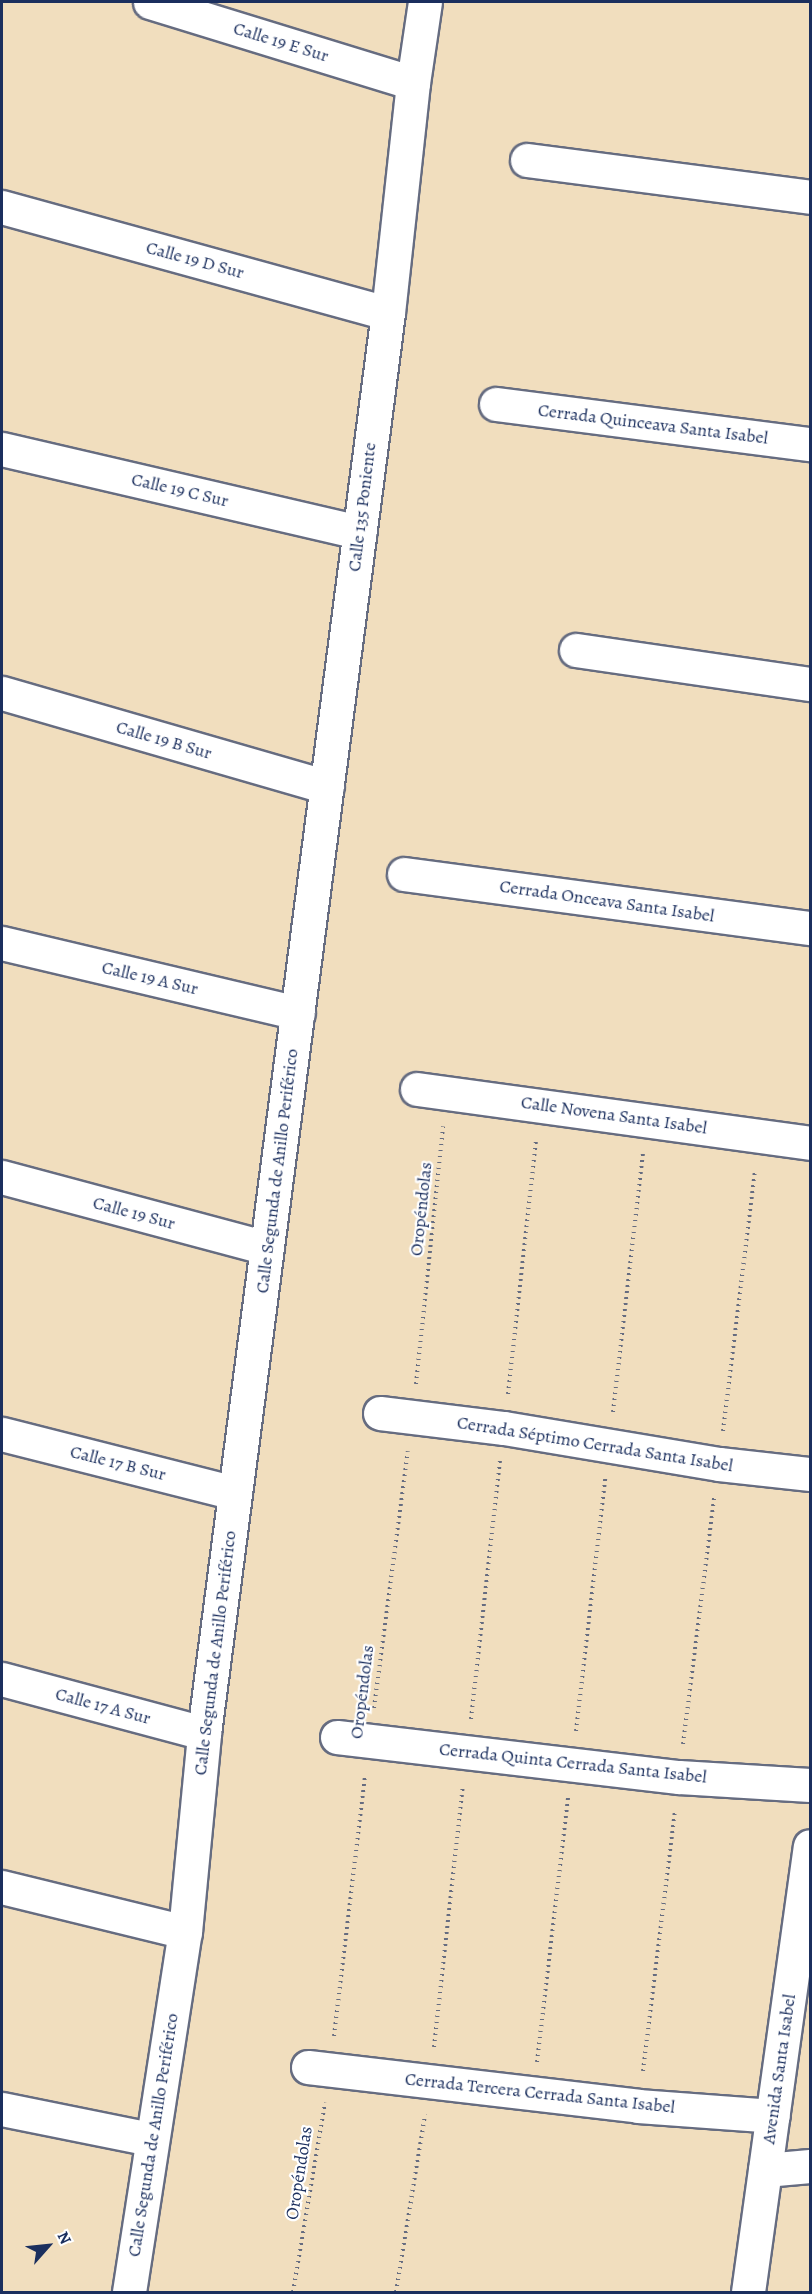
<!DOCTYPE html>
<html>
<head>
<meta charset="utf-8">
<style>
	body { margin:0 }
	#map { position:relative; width:812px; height:2294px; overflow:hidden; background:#f1debe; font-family:Alegreya,serif }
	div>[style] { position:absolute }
	.path>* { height:4px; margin-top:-2px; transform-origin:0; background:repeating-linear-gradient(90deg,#666c80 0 1.5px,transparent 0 6px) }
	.roads { filter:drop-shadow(2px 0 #666c80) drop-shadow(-2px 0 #666c80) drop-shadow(0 2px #666c80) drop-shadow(0 -2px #666c80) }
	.minor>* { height:33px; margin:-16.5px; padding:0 16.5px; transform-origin:16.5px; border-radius:16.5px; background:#fff }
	span { translate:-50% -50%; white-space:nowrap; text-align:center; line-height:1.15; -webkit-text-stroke:4.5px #fff; paint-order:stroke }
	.street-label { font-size:18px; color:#1b2f5e }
	.frame { position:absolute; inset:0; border:3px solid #1b2f5e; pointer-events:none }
	.north { position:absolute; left:18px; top:2216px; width:60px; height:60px; -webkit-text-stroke:4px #fff; paint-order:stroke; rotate:63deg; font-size:16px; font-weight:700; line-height:24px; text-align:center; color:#1b2f5e }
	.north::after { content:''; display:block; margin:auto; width:21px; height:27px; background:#1b2f5e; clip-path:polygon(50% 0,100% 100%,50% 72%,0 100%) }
</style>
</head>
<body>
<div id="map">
	<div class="path">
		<i style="left:416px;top:1384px;width:259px;rotate:-84deg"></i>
		<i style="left:508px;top:1394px;width:257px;rotate:-83.7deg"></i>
		<i style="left:613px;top:1412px;width:260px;rotate:-83.4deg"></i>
		<i style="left:723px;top:1431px;width:262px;rotate:-83deg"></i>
		<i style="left:374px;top:1708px;width:259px;rotate:-82.5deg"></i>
		<i style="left:471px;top:1719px;width:260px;rotate:-83.6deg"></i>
		<i style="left:576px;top:1731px;width:254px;rotate:-83.4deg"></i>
		<i style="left:683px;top:1744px;width:248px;rotate:-82.8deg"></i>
		<i style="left:334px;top:2036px;width:263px;rotate:-83.2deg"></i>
		<i style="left:434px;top:2047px;width:263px;rotate:-83.7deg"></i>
		<i style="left:537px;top:2062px;width:266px;rotate:-83.3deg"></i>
		<i style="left:643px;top:2071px;width:262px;rotate:-83deg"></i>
		<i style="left:293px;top:2292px;width:192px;rotate:-80.4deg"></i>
		<i style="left:396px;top:2292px;width:180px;rotate:-80.7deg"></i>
	</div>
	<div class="roads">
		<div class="minor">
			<i style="left:150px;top:2px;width:275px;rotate:17.1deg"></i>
			<i style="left:527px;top:160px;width:285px;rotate:7.4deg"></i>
			<i style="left:2px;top:207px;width:400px;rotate:15.4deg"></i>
			<i style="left:496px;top:404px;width:317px;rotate:7.3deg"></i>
			<i style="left:2px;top:449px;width:367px;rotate:13.1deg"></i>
			<i style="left:576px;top:650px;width:236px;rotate:8.3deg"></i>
			<i style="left:2px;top:693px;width:338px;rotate:16.1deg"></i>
			<i style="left:404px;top:874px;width:410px;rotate:7.6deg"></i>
			<i style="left:2px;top:943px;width:304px;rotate:13.3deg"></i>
			<i style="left:417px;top:1089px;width:397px;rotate:7.8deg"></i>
			<i style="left:2px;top:1177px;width:274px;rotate:15deg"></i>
			<i style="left:380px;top:1413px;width:125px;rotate:6.9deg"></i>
			<i style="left:504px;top:1428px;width:218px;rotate:9.5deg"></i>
			<i style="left:719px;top:1464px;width:92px;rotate:6.3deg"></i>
			<i style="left:2px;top:1434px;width:240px;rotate:14.2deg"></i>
			<i style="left:2px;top:1679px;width:209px;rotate:15deg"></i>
			<i style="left:337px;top:1737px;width:344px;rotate:6.7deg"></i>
			<i style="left:679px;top:1777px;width:131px;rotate:3.5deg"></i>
			<i style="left:2px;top:1887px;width:188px;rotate:13.8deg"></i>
			<i style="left:308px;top:2067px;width:332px;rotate:6.7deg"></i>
			<i style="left:638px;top:2106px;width:135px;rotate:4.2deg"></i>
			<i style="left:2px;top:2109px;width:152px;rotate:11.4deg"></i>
			<i style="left:765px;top:2170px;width:45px;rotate:-5.1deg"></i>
			<i style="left:129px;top:2292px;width:364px;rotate:-81.2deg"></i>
			<i style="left:185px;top:1932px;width:200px;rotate:-84.5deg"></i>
			<i style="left:204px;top:1733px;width:1432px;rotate:-82.62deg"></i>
			<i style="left:388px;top:313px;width:231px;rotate:-83.8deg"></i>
			<i style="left:413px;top:83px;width:82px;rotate:-81.6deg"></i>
			<i style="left:748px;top:2292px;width:450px;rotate:-82.1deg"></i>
		</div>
	</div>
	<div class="street-label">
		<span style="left:281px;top:42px;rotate:17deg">Calle 19 E Sur</span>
		<span style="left:195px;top:260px;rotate:15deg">Calle 19 D Sur</span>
		<span style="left:653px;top:424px;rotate:7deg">Cerrada Quinceava Santa Isabel</span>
		<span style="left:180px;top:490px;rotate:13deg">Calle 19 C Sur</span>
		<span style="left:362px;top:507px;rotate:-83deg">Calle 135 Poniente</span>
		<span style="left:164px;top:740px;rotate:16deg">Calle 19 B Sur</span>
		<span style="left:607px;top:901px;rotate:8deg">Cerrada Onceava Santa Isabel</span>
		<span style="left:150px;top:978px;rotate:13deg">Calle 19 A Sur</span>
		<span style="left:614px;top:1115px;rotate:8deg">Calle Novena Santa Isabel</span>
		<span style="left:277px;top:1171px;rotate:-83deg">Calle Segunda de Anillo Periférico</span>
		<span style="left:421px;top:1209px;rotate:-84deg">Oropéndolas</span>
		<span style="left:134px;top:1213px;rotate:15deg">Calle 19 Sur</span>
		<span style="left:595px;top:1444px;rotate:9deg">Cerrada Séptimo Cerrada Santa Isabel</span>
		<span style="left:118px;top:1463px;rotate:14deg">Calle 17 B Sur</span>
		<span style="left:215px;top:1653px;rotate:-83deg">Calle Segunda de Anillo Periférico</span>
		<span style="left:362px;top:1692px;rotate:-83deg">Oropéndolas</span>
		<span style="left:103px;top:1706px;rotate:15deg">Calle 17 A Sur</span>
		<span style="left:573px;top:1763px;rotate:6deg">Cerrada Quinta Cerrada Santa Isabel</span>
		<span style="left:779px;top:2069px;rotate:-82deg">Avenida Santa Isabel</span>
		<span style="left:540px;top:2093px;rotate:6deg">Cerrada Tercera Cerrada Santa Isabel</span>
		<span style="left:153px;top:2135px;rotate:-81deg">Calle Segunda de Anillo Periférico</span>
		<span style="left:299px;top:2173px;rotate:-81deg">Oropéndolas</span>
	</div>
	<div class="frame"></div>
	<div class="north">N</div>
</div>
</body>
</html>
